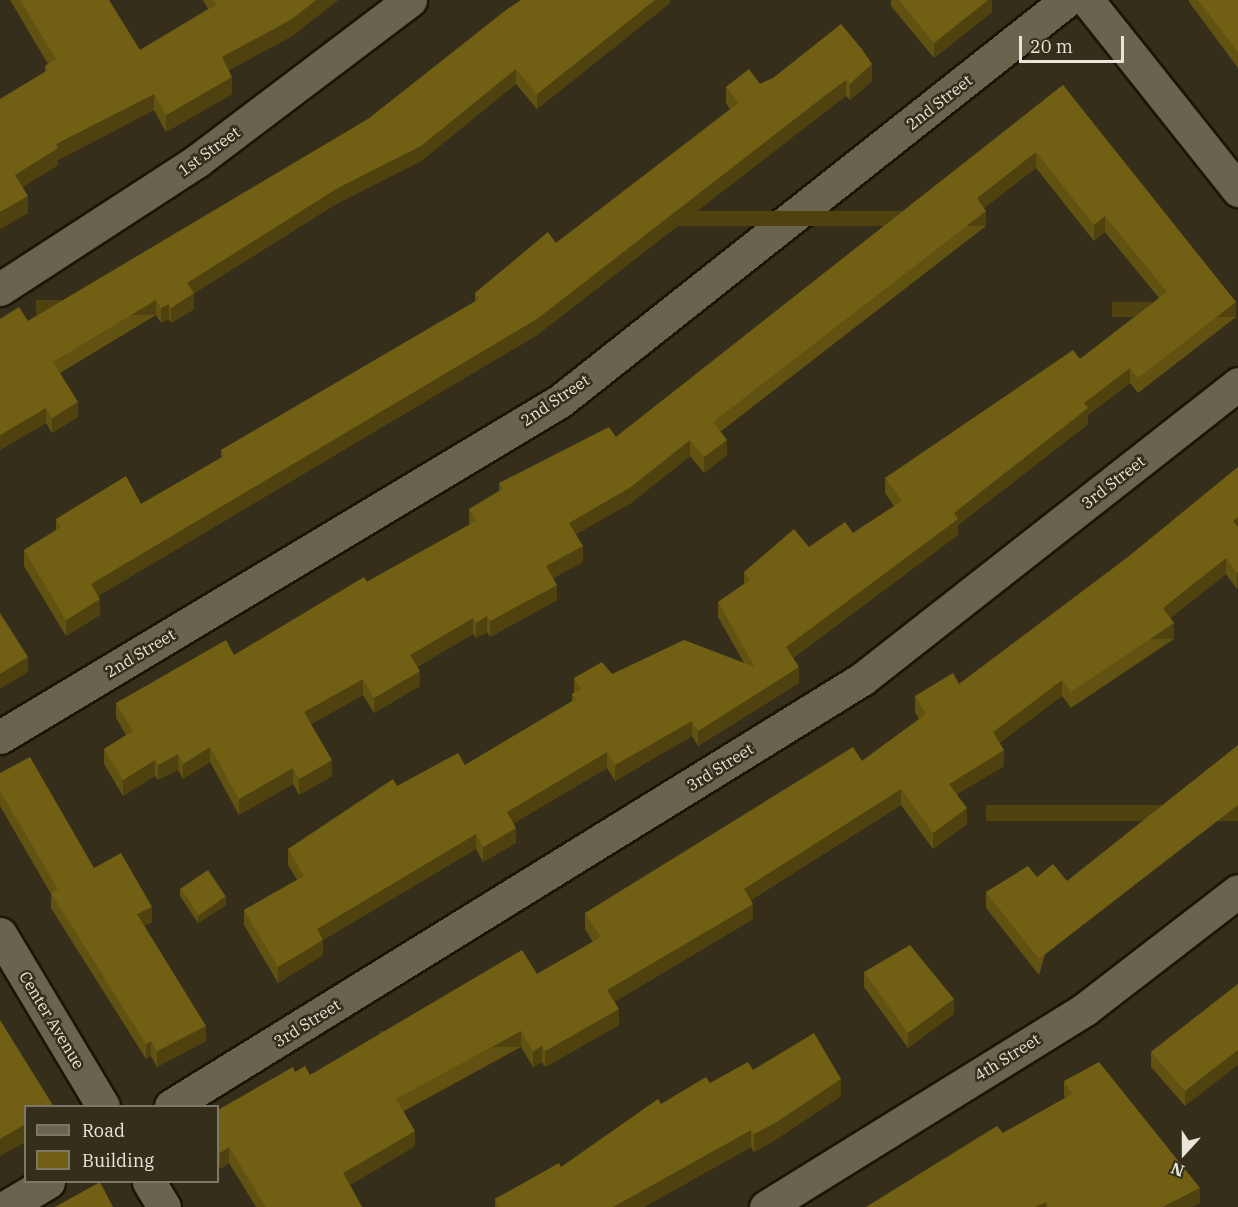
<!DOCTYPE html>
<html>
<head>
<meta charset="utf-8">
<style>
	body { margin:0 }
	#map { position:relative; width:1238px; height:1207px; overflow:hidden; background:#342e1b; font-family:"IBM Plex Serif",serif }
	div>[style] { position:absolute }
	.roads { filter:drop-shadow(2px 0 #1b1604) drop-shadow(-2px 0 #1b1604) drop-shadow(0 2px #1b1604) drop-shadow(0 -2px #1b1604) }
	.street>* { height:33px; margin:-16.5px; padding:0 16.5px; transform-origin:16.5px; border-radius:16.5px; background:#69644e }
	.wall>* { inset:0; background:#615211 }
	.shaded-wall>* { inset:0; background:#4f420e; transform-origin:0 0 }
	.building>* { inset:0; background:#715f14; transform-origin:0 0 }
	span { translate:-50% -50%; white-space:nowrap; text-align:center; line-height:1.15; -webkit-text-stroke:5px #342e1b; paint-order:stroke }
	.street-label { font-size:16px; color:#e9e6d9 }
	.legend { position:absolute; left:24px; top:1105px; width:195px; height:78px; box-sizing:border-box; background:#342e1b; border:2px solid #7c7867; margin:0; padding:8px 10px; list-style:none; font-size:18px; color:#e9e6d9 }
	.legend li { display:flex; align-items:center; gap:12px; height:30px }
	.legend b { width:30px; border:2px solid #7c7867 }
	.north { position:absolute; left:1154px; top:1123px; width:60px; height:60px; -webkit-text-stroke:4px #342e1b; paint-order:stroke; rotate:201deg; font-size:16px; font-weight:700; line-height:24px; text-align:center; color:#e9e6d9 }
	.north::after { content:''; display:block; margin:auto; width:21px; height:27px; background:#e9e6d9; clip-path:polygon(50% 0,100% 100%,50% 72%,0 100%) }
	.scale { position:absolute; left:1019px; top:36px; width:105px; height:27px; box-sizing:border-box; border:3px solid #e9e6d9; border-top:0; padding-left:8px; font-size:18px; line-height:21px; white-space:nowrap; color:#e9e6d9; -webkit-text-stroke:4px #342e1b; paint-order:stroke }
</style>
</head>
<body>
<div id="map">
	<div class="roads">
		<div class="street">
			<i style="left:1087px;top:0;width:243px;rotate:51.5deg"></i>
			<i style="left:0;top:289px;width:235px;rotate:-33deg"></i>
			<i style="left:197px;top:161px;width:267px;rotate:-37.1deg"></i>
			<i style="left:0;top:737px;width:653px;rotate:-30.96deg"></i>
			<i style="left:560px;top:401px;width:646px;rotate:-38.34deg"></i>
			<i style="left:0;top:934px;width:200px;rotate:59.1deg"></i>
			<i style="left:171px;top:1106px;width:812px;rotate:-31.71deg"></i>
			<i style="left:862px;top:679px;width:478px;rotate:-38.1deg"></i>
			<i style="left:149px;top:1182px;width:29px;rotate:59deg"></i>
			<i style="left:6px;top:1207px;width:49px;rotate:-30.8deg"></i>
			<i style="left:766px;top:1207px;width:375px;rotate:-31.8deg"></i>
			<i style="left:1085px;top:1009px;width:193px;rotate:-37.6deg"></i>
		</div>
	</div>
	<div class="wall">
		<i style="clip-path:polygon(10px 0,66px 0,140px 50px,208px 9px,203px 0,338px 0,292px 36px,229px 70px,232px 94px,166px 132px,154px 110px,58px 160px,58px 165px,22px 187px,28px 213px,0 229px,45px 72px,45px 66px,48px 64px)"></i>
		<i style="clip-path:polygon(670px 0,670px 3px,537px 109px,516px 84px,421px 161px,336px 204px,194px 293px,194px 309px,171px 323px,169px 319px,161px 323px,156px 315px,60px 373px,78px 417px,52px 433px,46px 423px,0 450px,0 319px,28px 321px,368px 119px)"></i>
		<i style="clip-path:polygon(891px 0,992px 0,992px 12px,934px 58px,891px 6px)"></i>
		<i style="clip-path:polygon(1189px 0,1238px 0,1238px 68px,1189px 2px)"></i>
		<i style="clip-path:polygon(773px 78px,872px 81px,850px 100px,846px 96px,831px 107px,537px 335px,98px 596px,100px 615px,66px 636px,24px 566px,24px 550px,56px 530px,56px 519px,141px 504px,221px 458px,221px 450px,475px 302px,475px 293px,556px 243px,730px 109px,726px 103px,726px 87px,760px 84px)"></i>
		<i style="clip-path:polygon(1063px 85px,1236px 317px,1138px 393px,1130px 383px,1088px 415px,1088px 424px,958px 525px,958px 535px,793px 658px,799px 683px,698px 746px,692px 736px,615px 781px,607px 768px,514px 823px,516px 843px,483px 862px,476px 849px,323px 940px,323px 955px,278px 983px,244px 925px,244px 910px,297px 880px,288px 865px,288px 849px,397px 786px,465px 765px,572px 701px,572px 694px,574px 693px,574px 678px,744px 663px,718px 617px,718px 602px,744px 584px,744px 572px,809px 547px,853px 533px,894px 506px,885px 493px,885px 478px,1080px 359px,1159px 298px,1105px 232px,1094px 241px,1036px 168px,984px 208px,986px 226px,720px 432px,727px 455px,704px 473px,690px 456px,631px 503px,576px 534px,583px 562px,553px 578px,557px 600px,490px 637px,487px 632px,476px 638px,473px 634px,417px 667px,420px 686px,374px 713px,363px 695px,311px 724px,332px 776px,299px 795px,293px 784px,239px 815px,210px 762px,183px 779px,178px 770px,158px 780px,155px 776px,123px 796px,104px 764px,104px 749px,126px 735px,116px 718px,116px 703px,234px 655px,469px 525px,469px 509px,499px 491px,499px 483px,616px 437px)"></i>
		<i style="clip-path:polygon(1238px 467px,1237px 589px,1226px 574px,1170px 618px,1174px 639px,1071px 708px,1062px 696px,999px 743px,1004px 766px,957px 794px,967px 824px,933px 849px,901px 805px,751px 900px,753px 919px,614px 1002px,619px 1025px,545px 1067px,542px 1062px,533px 1067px,521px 1047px,404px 1111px,415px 1146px,350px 1185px,362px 1207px,256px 1207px,229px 1163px,220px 1169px,218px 1164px,218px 1110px,295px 1072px,310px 1075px,537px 974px,593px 942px,585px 929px,585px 913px,862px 761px,919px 719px,915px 712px,915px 696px,959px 684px,1128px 557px)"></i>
		<i style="clip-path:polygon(0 773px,94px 868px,152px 922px,144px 926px,206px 1041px,157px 1067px,151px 1056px,146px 1059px,51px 908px,51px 894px,0 806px)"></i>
		<i style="clip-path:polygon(1037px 877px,1067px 881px,1039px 975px,986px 908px,986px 892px)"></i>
		<i style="clip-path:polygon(180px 888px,226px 905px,198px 923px,180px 896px)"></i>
		<i style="clip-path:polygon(864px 972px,954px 1014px,908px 1048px,864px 987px)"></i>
		<i style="clip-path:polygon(1238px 984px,1185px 1106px,1151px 1067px,1151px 1052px)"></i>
		<i style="clip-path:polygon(753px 1070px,841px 1096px,775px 1140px,754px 1152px,751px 1147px,644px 1207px,495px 1207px,495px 1199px,561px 1167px,661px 1104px,710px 1083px)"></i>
		<i style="clip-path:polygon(1064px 1081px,1200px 1203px,1191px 1207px,866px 1207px,1003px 1133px,1065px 1098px,1064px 1095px)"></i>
	</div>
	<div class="shaded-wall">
		<i style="clip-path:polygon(316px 0,338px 0,292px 36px,222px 74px,222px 57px)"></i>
		<i style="clip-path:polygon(655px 0,670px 0,670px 3px,537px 109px,537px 94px)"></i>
		<i style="clip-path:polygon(988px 0,992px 0,992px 12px,934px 58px,934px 43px)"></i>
		<i style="clip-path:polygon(872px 64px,872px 81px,850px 100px,850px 84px)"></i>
		<i style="clip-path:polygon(516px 69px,516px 84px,421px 161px,336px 204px,187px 298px,187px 283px,336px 189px)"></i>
		<i style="clip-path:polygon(232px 77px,232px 94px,166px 132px,166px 115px)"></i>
		<i style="clip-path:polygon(846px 80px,846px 96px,537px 335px,91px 600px,91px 584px)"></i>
		<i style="clip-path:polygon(154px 94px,154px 110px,58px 160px,58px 165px,15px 192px,15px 175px,56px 144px)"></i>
		<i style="clip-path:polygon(1036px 152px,1036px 168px,977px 213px,977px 198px)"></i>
		<i style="clip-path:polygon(28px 196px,28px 213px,0 229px,0 212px)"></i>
		<i style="left:986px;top:211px;width:15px;height:345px;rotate:90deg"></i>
		<i style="clip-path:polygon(1105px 216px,1105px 232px,1094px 241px,1094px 225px)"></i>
		<i style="clip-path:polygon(194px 293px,194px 309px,171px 323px,171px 308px)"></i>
		<i style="left:156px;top:300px;width:15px;height:120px;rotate:90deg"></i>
		<i style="left:1236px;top:302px;width:15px;height:124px;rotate:90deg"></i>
		<i style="clip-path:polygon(169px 304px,169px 319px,161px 323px,161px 308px)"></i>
		<i style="clip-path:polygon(1130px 368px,1130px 383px,1088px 415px,1088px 424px,958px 525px,958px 535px,786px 663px,786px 647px,954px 513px,1084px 403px)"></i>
		<i style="clip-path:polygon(78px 402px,78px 417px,52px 433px,52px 418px)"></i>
		<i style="clip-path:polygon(46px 408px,46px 423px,0 450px,0 435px)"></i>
		<i style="clip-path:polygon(690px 440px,690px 456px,631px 503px,569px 538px,569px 523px)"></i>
		<i style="clip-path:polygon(727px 440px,727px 455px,704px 473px,704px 457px)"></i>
		<i style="clip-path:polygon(1238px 517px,1238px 533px,1233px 521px)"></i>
		<i style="clip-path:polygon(583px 546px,583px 562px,546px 582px,546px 566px)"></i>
		<i style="clip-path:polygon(1226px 558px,1226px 574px,1163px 624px,1163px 608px)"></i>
		<i style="left:1238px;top:572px;width:16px;height:1px;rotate:90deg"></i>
		<i style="clip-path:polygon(557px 585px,557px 600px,490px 637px,490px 621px)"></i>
		<i style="clip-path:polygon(100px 599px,100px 615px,66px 636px,66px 620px)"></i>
		<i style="clip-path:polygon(487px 616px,487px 632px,476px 638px,476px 623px)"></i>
		<i style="clip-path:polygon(473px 618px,473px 634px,410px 671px,410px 655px)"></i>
		<i style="left:1174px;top:623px;width:16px;height:124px;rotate:90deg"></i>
		<i style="clip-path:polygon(28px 657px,28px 672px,0 689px,0 674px)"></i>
		<i style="clip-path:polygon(799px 667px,799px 683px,698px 746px,698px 731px)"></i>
		<i style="clip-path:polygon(420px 671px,420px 686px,374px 713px,374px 698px)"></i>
		<i style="clip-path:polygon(363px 679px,363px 695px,304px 728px,304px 712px)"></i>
		<i style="clip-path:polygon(1062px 680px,1062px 696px,993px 748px,993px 732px)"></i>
		<i style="clip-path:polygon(692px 721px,692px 736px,615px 781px,615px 765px)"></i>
		<i style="clip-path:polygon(210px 747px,210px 762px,183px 779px,183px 764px)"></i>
		<i style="clip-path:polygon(1004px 750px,1004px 766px,949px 799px,949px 784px)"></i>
		<i style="clip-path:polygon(607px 752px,607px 768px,507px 827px,507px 812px)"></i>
		<i style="clip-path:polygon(178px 754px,178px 770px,158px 780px,158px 765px)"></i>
		<i style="clip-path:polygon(155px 760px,155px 776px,123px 796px,123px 780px)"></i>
		<i style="clip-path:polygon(332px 760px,332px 776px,299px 795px,299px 779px)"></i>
		<i style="clip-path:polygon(293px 768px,293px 784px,239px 815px,239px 799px)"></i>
		<i style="clip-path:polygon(901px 789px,901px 805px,744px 904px,744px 889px)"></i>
		<i style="left:1238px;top:805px;width:16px;height:252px;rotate:90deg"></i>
		<i style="clip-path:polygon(967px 808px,967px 824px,933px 849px,933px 833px)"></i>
		<i style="clip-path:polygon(516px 828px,516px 843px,483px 862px,483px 847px)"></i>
		<i style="clip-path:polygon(476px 834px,476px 849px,323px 940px,323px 955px,278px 983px,278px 967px,317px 929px)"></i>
		<i style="clip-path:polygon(226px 897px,226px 905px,198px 923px,198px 916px)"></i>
		<i style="clip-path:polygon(753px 904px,753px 919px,607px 1006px,607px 990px)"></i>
		<i style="clip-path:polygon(152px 907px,152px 922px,137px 929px,137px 914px)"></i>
		<i style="clip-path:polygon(954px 999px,954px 1014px,908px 1048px,908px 1033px)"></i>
		<i style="clip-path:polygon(619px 1009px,619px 1025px,545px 1067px,545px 1051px)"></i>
		<i style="clip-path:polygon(206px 1026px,206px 1041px,157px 1067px,157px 1051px)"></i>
		<i style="left:521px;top:1031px;width:16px;height:142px;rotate:90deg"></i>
		<i style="clip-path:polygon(151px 1041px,151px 1056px,146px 1059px,146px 1044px)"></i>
		<i style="clip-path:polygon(542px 1046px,542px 1062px,533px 1067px,533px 1051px)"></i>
		<i style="clip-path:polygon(1238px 1050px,1238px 1065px,1185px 1106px,1185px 1091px)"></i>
		<i style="clip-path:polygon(841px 1079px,841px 1096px,775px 1140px,754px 1152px,754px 1134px)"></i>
		<i style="clip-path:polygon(26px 1124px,26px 1142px,0 1156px,0 1139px)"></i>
		<i style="clip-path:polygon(751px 1130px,751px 1147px,644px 1207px,613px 1207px)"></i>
		<i style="clip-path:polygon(415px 1131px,415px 1146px,343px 1189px,343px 1173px)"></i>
		<i style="clip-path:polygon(229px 1147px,229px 1163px,220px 1169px,220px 1153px)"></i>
		<i style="clip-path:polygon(1200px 1188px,1200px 1203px,1191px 1207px,1162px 1207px)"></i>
		<i style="clip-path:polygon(1046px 1202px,1046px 1207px,1035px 1207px)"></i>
	</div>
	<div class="building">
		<i style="clip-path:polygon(20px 0,109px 0,140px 50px,216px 5px,213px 0,316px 0,292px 19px,222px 57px,232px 77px,166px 115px,154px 94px,56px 144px,58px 148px,15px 175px,28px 196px,0 212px,0 99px,48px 70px,45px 66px,56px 59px)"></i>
		<i style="clip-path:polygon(521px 0,655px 0,537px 94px,516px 69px,421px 146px,336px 189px,187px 283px,194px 293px,171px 308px,169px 304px,161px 308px,156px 300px,53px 362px,78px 402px,52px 418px,46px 408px,0 435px,0 340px,1px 339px,0 337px,0 319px,19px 307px,28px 321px,368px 119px,506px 10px)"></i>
		<i style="clip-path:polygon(899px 0,988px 0,934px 43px)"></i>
		<i style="clip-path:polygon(1198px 0,1238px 0,1238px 52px)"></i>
		<i style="clip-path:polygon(841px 24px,861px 48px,872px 64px,850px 84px,846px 80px,831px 91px,537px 319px,91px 584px,100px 599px,66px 620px,24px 550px,61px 527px,56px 519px,126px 476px,141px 504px,224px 456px,221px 450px,479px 299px,475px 293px,548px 232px,556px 243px,739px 103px,726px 87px,749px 69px,760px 84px,773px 78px)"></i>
		<i style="clip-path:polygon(1063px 85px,1236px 302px,1138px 378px,1130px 368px,1084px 403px,1088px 408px,954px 513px,958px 519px,786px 647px,799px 667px,698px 731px,692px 721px,615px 765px,607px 752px,507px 812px,516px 828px,483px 847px,476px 834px,317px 929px,323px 940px,278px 967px,244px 910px,304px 876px,288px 849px,393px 779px,397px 786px,458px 753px,465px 765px,576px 699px,572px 694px,581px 689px,574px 678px,602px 662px,612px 674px,684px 640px,755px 667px,718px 602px,750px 580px,744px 572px,794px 529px,809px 547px,845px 522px,853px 533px,902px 501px,885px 478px,1073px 350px,1080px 359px,1167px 292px,1105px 216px,1094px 225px,1036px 152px,977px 198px,986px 211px,713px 422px,727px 440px,704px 457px,690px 440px,631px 487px,569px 523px,583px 546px,546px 566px,557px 585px,490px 621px,487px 616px,476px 623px,473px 618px,410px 655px,420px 671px,374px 698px,363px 679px,304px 712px,332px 760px,299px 779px,293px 768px,239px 799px,210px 747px,183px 764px,178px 754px,158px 765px,155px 760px,123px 780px,104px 749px,133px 731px,116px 703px,226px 640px,234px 655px,364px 577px,367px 582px,476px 521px,469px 509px,503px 489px,499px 483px,609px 427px,616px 437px)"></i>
		<i style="clip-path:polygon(1238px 467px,1238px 517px,1233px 521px,1238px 527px,1238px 572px,1237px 573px,1226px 558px,1163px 608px,1174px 623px,1071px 692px,1062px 680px,993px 732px,1004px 750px,949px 784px,967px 808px,933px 833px,901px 789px,744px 889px,753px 904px,607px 990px,619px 1009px,545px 1051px,542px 1046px,533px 1051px,521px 1031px,396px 1099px,415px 1131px,343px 1173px,362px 1207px,266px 1207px,229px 1147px,220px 1153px,218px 1149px,218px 1110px,293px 1067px,295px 1072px,305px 1066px,310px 1075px,522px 950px,537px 974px,601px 937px,585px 913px,853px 747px,862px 761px,926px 714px,915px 696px,953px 673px,959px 684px,1128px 557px)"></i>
		<i style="clip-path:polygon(0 613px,28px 657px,0 674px)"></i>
		<i style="clip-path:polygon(1238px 745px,1238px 805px,1039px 959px,986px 892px,1028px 866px,1037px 877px,1053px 864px,1067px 881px)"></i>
		<i style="clip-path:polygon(30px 757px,94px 868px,121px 853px,152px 907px,137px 914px,206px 1026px,157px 1051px,151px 1041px,146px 1044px,51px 893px,58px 889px,0 791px,0 773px)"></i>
		<i style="left:208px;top:870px;width:32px;height:33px;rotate:56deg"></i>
		<i style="clip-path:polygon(910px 945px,954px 999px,908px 1033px,864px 972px)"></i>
		<i style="clip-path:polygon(1238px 984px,1238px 1050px,1185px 1091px,1151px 1052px)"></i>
		<i style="clip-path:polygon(0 1020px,54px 1107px,26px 1107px,26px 1124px,0 1139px)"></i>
		<i style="clip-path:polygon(814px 1033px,841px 1079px,775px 1123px,754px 1134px,751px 1130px,613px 1207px,499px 1207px,495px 1199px,559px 1163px,561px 1167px,658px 1099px,661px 1104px,706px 1077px,710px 1083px,748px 1062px,753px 1070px)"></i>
		<i style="clip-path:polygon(1099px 1062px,1200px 1188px,1162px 1207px,1049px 1207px,1046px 1202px,1035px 1207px,866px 1207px,997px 1126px,1003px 1133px,1072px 1094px,1064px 1081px)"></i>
		<i style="clip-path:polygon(100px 1182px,113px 1207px,55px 1207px)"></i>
	</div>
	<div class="street-label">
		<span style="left:939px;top:102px;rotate:-38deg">2nd Street</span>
		<span style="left:209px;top:151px;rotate:-36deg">1st Street</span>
		<span style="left:555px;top:400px;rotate:-34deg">2nd Street</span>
		<span style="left:1113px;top:482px;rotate:-38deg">3rd Street</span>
		<span style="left:140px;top:653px;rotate:-31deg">2nd Street</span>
		<span style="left:720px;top:767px;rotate:-32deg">3rd Street</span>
		<span style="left:52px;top:1020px;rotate:59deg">Center Avenue</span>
		<span style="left:307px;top:1023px;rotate:-32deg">3rd Street</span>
		<span style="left:1007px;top:1057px;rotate:-32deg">4th Street</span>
	</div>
	<ul class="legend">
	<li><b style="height:8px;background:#69644e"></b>Road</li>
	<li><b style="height:16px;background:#715f14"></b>Building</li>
	</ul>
	<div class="north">N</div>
	<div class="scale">20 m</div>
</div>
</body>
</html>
